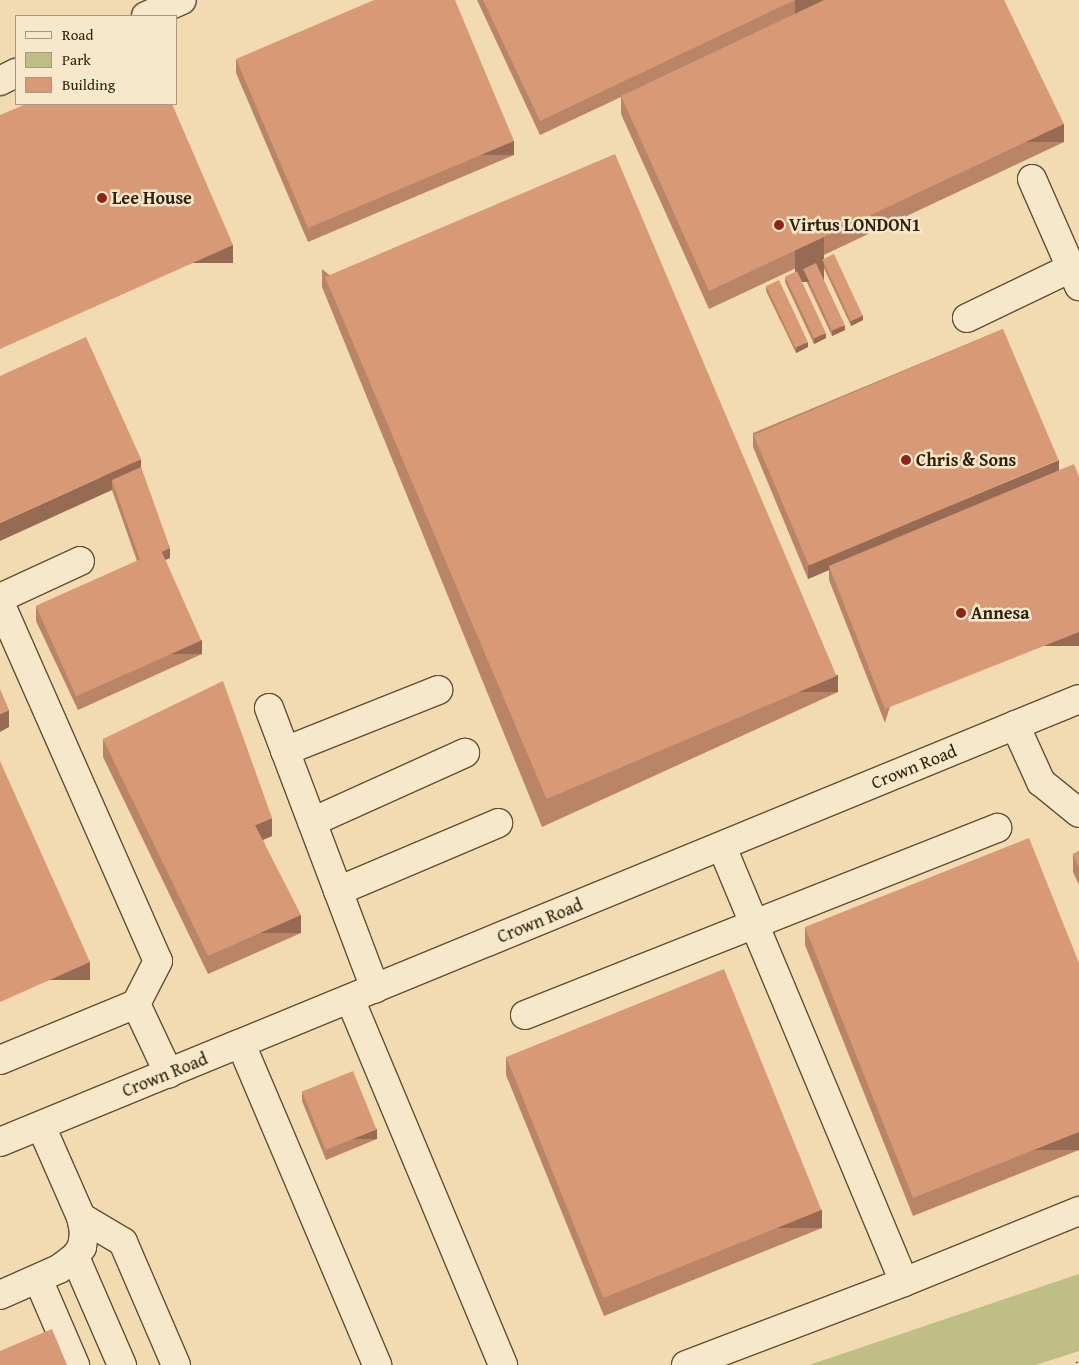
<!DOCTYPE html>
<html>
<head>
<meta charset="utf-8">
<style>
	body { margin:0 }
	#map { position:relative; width:1079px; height:1365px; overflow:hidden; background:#f2dbb0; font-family:"Gentium Book Plus",serif }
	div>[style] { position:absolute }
	.green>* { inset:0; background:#c0be87 }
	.roads { filter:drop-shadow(1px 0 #604f34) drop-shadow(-1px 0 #604f34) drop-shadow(0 1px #604f34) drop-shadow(0 -1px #604f34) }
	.minor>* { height:28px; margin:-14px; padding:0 14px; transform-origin:14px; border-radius:14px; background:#f7e8cc }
	.rail>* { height:5.5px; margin-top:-2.75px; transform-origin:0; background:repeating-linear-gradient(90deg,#f7e8cc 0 11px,#2f200a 0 22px); box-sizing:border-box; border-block:1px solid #2f200a }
	.wall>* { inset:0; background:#ba8466 }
	.shaded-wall>* { inset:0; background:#976b53; transform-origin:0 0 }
	.building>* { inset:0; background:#d89977; transform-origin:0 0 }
	.dots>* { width:14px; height:14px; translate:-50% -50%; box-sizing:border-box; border:2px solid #f7e8cc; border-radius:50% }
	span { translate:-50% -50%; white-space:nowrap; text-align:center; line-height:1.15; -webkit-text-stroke:5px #f7e8cc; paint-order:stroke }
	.poi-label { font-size:18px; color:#2f200a; font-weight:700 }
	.left { translate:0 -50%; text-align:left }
	.street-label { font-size:18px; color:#2f200a }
	.legend { position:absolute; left:15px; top:15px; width:162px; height:90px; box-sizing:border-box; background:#f7e8cc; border:1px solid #a7987e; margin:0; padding:6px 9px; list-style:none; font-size:15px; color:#2f200a }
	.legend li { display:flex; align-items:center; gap:10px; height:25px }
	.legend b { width:25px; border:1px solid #a7987e }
</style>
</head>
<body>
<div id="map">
	<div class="green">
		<i style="clip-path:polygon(1079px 1274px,1079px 1351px,1036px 1365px,809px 1365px)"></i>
	</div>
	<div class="roads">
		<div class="minor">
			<i style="left:146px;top:16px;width:39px;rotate:-24deg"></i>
			<i style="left:0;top:81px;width:18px;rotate:-27deg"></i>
			<i style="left:1032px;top:179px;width:117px;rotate:66.3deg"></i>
			<i style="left:967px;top:318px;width:115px;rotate:-25.7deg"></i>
			<i style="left:0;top:598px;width:88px;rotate:-24.8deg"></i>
			<i style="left:0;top:603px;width:391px;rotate:66.2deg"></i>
			<i style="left:158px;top:961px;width:48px;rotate:117.1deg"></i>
			<i style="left:136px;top:1004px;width:77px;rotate:64.8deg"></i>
			<i style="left:269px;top:708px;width:300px;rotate:69.3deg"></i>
			<i style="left:1015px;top:725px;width:63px;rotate:65.5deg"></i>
			<i style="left:1041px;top:782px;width:49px;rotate:39.2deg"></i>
			<i style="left:285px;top:751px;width:165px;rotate:-21.7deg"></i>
			<i style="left:312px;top:822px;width:168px;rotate:-24.3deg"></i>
			<i style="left:338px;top:891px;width:174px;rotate:-23deg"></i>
			<i style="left:350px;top:999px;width:397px;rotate:67.3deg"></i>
			<i style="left:525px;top:1015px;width:508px;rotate:-21.61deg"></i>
			<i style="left:241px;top:1044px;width:349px;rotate:67deg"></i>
			<i style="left:0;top:1060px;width:147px;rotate:-22.4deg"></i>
			<i style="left:0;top:1142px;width:1166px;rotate:-22.32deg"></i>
			<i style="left:81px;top:1217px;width:49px;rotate:30.8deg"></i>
			<i style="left:123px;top:1242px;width:134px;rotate:66.7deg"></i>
			<i style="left:75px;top:1257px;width:118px;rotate:66.5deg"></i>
			<i style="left:38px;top:1279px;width:94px;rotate:66.7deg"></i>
			<i style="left:904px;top:1282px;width:189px;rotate:-22.1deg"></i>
			<i style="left:0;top:1295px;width:64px;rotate:-23.8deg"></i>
			<i style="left:59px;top:1269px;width:20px;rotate:-37deg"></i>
			<i style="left:75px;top:1257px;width:12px;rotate:-55deg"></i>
			<i style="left:82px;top:1247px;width:15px;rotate:-82deg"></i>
			<i style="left:84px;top:1232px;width:15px;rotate:-101deg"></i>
			<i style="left:81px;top:1217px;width:99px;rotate:-113.7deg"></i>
			<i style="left:686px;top:1365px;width:233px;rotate:-20.8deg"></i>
			<i style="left:904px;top:1282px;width:472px;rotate:-112.7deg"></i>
		</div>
	</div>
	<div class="rail">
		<i style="left:1077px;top:1365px;width:2px;rotate:-27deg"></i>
	</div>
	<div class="wall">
		<i style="clip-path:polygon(477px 0,1004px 0,1064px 142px,709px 309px,621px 114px,621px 97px,540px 135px)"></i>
		<i style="clip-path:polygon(236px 59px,514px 155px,308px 242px,236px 73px)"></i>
		<i style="clip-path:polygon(822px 259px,863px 320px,851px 326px,822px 264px)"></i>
		<i style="clip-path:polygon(322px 269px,838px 692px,542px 827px,322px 287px)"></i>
		<i style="clip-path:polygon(803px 269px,845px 330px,832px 336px,803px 274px)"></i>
		<i style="clip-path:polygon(785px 277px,826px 338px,814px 344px,785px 282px)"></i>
		<i style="clip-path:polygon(766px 286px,808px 347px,796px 353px,766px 291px)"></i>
		<i style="clip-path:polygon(1003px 329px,885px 723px,829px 580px,829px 570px,808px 579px,753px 447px,753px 433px)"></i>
		<i style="clip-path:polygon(0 376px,141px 467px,170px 558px,165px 560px,202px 654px,78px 710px,36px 621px,36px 607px,137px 561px,112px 490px)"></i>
		<i style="clip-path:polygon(103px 739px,272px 836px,263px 840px,301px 933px,208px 974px,103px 757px)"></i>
		<i style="clip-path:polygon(1079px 851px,1079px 885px,1073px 872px,1073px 854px)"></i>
		<i style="clip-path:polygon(805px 927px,1079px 963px,1079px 1150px,913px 1216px,805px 945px)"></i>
		<i style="clip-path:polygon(506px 1057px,822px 1228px,604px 1316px,506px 1075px)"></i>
		<i style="clip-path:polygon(302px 1092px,377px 1139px,326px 1160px,302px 1101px)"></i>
	</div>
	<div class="shaded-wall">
		<i style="left:795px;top:0;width:29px;height:282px"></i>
		<i style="left:1064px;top:124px;width:18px;height:392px;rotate:90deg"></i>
		<i style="left:514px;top:141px;width:14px;height:224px;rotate:90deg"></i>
		<i style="left:233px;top:245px;width:18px;height:255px;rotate:90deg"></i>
		<i style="clip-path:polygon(863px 315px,863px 320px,851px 326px,851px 321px)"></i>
		<i style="clip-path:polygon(845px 325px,845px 330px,832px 336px,832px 331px)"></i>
		<i style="clip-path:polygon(826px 333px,826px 338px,814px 344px,814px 339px)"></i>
		<i style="clip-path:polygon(808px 342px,808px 347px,796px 353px,796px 348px)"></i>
		<i style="clip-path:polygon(141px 459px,141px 477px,112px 480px,112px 490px,0 541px,0 523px)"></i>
		<i style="clip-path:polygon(1059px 460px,1059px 473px,829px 566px,829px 570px,808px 579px,808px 565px)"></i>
		<i style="clip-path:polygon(170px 548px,170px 558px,140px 569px,140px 560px)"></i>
		<i style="left:1079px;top:632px;width:14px;height:209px;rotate:90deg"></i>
		<i style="left:202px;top:640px;width:14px;height:136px;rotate:90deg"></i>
		<i style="left:838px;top:675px;width:17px;height:325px;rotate:90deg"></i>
		<i style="clip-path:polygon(9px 710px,9px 727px,0 732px,0 714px)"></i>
		<i style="clip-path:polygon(272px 818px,272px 836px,255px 843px,255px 825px)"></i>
		<i style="left:301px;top:915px;width:18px;height:102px;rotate:90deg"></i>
		<i style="left:90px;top:962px;width:18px;height:98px;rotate:90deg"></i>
		<i style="left:377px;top:1129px;width:10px;height:55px;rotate:90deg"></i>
		<i style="left:1079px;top:1132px;width:18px;height:179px;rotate:90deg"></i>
		<i style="left:822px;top:1210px;width:18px;height:235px;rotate:90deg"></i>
	</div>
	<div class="building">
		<i style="clip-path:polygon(374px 0,455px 0,514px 141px,308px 228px,236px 59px)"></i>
		<i style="clip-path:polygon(483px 0,795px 0,540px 121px)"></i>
		<i style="clip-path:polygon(824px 0,1004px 0,1064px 124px,709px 291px,621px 96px)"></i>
		<i style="clip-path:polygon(26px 104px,172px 104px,233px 245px,0 349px,0 115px)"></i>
		<i style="left:615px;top:154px;width:567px;height:315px;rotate:67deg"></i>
		<i style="left:834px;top:254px;width:68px;height:13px;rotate:65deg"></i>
		<i style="left:816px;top:263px;width:68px;height:14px;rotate:65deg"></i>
		<i style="left:797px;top:271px;width:68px;height:13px;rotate:65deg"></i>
		<i style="left:779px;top:280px;width:68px;height:14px;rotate:65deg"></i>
		<i style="left:1003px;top:329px;width:142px;height:271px;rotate:67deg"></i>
		<i style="clip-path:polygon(86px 337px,141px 459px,0 523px,0 376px)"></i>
		<i style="clip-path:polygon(1074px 464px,1079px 477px,1079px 632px,885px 709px,829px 566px)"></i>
		<i style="clip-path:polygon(141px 467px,170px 548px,162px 552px,161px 550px,140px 560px,112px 480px)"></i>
		<i style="left:161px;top:550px;width:99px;height:137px;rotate:66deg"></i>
		<i style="clip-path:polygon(223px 681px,272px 818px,255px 825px,301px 915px,208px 956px,103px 739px)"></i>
		<i style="clip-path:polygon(0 689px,9px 710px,0 714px)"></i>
		<i style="clip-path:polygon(0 761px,90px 962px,0 1002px)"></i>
		<i style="clip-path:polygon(1029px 838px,1079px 963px,1079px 1132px,913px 1198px,805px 927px)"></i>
		<i style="clip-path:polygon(1079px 851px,1079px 868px,1073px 854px)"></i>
		<i style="left:724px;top:969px;width:260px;height:235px;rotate:68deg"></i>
		<i style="left:353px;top:1071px;width:63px;height:55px;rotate:68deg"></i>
		<i style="clip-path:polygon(52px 1329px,67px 1365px,0 1365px,0 1351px)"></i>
	</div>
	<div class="dots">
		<i style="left:102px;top:198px;background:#8f2418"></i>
		<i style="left:779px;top:225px;background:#8f2418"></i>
		<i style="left:906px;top:460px;background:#8f2418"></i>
		<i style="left:961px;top:613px;background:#8f2418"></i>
	</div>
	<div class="poi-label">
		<span class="left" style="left:112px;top:198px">Lee House</span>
		<span class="left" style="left:789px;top:225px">Virtus LONDON1</span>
		<span class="left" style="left:916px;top:460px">Chris &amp; Sons</span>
		<span class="left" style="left:971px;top:613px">Annesa</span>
	</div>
	<div class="street-label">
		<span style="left:914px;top:767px;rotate:-22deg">Crown Road</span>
		<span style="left:540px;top:921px;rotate:-22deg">Crown Road</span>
		<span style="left:165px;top:1075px;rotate:-22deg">Crown Road</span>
	</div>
	<ul class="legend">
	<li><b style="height:6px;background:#f7e8cc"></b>Road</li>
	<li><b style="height:14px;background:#c0be87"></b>Park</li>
	<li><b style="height:14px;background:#d89977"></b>Building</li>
	</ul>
</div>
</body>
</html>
